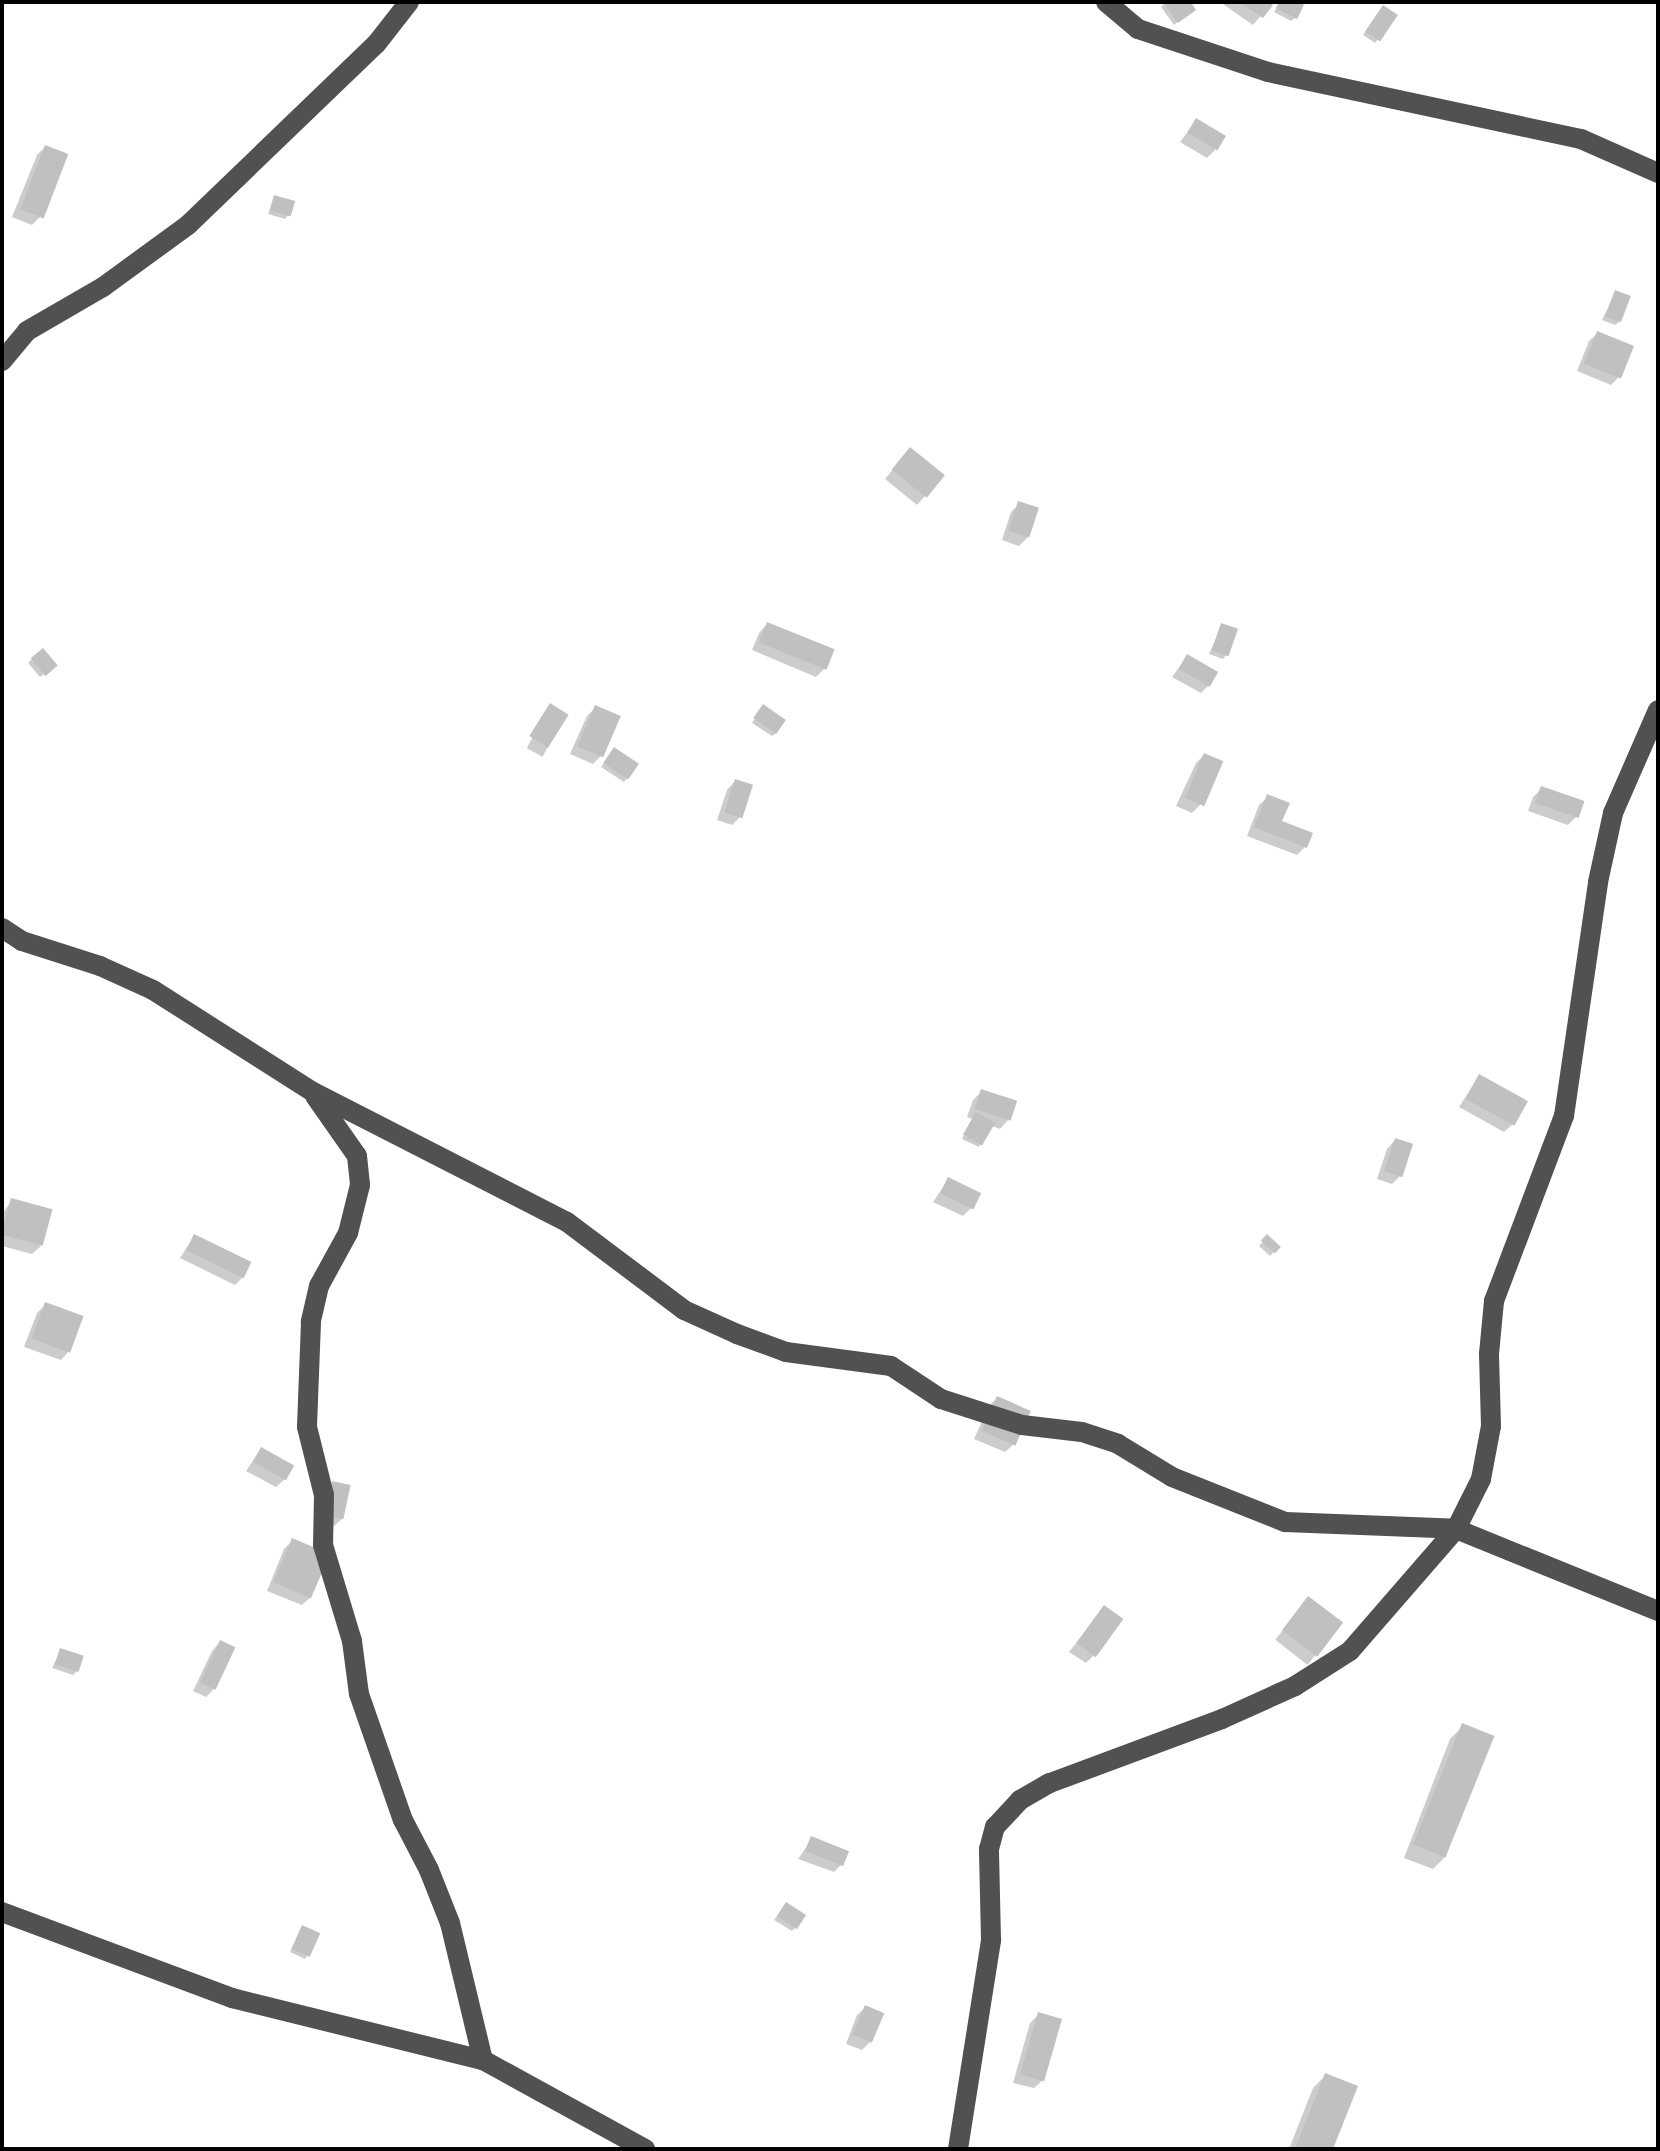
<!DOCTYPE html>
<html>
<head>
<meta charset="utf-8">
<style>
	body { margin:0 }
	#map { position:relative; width:1660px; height:2151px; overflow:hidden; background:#fff; font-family:Figtree,sans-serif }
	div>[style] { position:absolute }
	.shadow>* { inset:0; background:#0003; transform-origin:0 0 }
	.building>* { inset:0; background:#c0c0c0; transform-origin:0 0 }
	.minor>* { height:20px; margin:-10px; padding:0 10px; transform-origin:10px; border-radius:10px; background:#515151 }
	span { translate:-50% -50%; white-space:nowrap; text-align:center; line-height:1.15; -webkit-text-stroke:7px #fff; paint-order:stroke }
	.frame { position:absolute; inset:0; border:4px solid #000; pointer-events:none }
</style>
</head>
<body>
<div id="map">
	<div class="shadow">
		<i style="clip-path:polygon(1166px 2px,1188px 2px,1190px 13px,1174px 25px,1161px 7px)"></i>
		<i style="clip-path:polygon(1220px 2px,1265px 2px,1270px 5px,1253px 25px)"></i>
		<i style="clip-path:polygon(1280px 2px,1295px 2px,1295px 18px,1291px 21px,1274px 12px)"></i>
		<i style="clip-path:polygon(1380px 11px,1378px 39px,1375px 43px,1363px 35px)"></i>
		<i style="clip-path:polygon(1196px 121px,1215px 150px,1207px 158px,1180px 142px)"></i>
		<i style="clip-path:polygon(45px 147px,40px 217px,32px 225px,12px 217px,37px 155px)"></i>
		<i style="clip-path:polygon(275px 198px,288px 215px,285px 219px,268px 214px)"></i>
		<i style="clip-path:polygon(1616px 292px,1619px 322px,1615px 325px,1602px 320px)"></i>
		<i style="clip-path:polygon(1598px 333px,1619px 377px,1611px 385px,1577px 371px,1589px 341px)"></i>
		<i style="clip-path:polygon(902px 458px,925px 496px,917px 505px,885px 479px)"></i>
		<i style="clip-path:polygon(1019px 504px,1028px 537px,1019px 546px,1002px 540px,1011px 512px)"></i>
		<i style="clip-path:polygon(767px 624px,825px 668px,816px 677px,752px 650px,759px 633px)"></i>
		<i style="clip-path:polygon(1222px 626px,1226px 655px,1223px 659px,1209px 654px)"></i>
		<i style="clip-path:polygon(1187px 657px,1209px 685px,1201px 693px,1172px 677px)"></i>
		<i style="clip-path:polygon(32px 659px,55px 666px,40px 677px,28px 663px)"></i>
		<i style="left:550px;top:706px;width:18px;height:48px;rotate:29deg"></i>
		<i style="clip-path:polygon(596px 707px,601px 756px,593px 764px,570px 754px,587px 716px)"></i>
		<i style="clip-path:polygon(760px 711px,776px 733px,772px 736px,752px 723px)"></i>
		<i style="clip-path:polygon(611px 753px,627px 778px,624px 782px,601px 767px)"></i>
		<i style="clip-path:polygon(1204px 755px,1200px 805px,1192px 813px,1176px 806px,1196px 763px)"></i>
		<i style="clip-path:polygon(735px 781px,740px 817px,732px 825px,717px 820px,727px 790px)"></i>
		<i style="clip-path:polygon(1542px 788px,1576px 817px,1568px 825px,1528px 811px,1533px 797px)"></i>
		<i style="clip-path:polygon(1268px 797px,1280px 823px,1306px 846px,1297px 855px,1247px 836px,1259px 805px)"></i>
		<i style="clip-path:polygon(1479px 1076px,1513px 1124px,1504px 1132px,1459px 1107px)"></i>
		<i style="clip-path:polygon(982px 1091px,1008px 1120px,1000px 1129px,992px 1126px,979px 1147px,962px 1139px,972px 1119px,967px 1117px,973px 1100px)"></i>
		<i style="clip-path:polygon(1395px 1140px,1400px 1176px,1392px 1184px,1377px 1179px,1387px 1149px)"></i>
		<i style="clip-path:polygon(948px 1180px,971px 1208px,963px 1216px,933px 1202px)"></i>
		<i style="clip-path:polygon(12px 1200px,41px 1246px,32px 1254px,2px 1246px,2px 1214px)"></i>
		<i style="clip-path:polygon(194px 1236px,243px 1277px,235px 1285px,180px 1258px)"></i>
		<i style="left:1267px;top:1237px;width:15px;height:12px;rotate:42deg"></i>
		<i style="clip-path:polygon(45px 1305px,69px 1351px,61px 1360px,24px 1347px,37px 1313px)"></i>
		<i style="clip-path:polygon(997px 1398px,1014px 1444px,1005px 1452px,974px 1439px,989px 1406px)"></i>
		<i style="clip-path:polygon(261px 1449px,285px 1479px,276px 1487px,246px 1471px)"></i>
		<i style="clip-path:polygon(324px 1492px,343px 1518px,334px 1526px,318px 1523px)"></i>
		<i style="clip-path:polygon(292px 1541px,311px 1597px,302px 1605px,267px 1591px,284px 1549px)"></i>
		<i style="left:1308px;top:1598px;width:41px;height:53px;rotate:38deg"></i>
		<i style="clip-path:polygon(1104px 1607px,1094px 1655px,1086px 1663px,1069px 1652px)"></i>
		<i style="clip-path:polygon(220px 1642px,214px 1689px,206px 1697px,193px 1691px,212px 1651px)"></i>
		<i style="clip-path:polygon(61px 1650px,77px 1671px,73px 1675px,52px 1668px)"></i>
		<i style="clip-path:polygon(1463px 1726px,1446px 1856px,1433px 1869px,1404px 1858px,1450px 1739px)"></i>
		<i style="clip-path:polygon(812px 1839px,842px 1864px,834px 1872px,798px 1859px)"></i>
		<i style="clip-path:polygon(783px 1908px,795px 1928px,792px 1931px,774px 1920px)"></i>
		<i style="clip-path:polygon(302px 1928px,308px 1955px,305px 1959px,290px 1952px)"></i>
		<i style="clip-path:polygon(866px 2007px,870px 2042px,862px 2050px,846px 2044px,857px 2015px)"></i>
		<i style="clip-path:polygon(1039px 2014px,1043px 2080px,1034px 2088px,1013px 2083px,1030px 2023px)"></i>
		<i style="clip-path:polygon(1326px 2075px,1331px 2149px,1289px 2149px,1313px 2088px)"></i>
	</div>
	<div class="building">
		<i style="clip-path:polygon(1163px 2px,1191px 2px,1196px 10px,1178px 23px)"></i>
		<i style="clip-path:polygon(1239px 2px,1269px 2px,1273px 5px,1263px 18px)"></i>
		<i style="clip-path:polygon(1279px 2px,1299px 2px,1304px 5px,1297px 19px,1276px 8px)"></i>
		<i style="left:1383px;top:5px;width:18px;height:32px;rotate:34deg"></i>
		<i style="left:1196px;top:118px;width:35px;height:17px;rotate:31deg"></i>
		<i style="left:45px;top:145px;width:25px;height:69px;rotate:21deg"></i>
		<i style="left:274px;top:195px;width:22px;height:16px;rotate:16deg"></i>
		<i style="left:1615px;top:290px;width:17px;height:28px;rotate:21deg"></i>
		<i style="left:1597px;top:331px;width:40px;height:35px;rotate:22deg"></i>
		<i style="left:910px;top:447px;width:45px;height:29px;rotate:39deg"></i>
		<i style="left:1018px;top:501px;width:22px;height:31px;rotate:18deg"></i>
		<i style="left:767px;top:622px;width:73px;height:22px;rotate:22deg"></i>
		<i style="left:1221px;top:623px;width:18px;height:29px;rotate:19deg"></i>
		<i style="left:43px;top:648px;width:23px;height:16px;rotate:50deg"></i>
		<i style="left:1187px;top:654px;width:36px;height:17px;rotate:30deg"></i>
		<i style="left:550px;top:703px;width:22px;height:39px;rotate:32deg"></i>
		<i style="left:763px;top:704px;width:28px;height:17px;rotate:35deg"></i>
		<i style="left:595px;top:705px;width:28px;height:45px;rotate:23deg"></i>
		<i style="left:614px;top:747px;width:30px;height:19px;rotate:34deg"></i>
		<i style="left:1204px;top:753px;width:21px;height:49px;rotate:23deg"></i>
		<i style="left:735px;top:779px;width:19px;height:35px;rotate:18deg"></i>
		<i style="left:1541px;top:786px;width:46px;height:18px;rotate:19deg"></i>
		<i style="clip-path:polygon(1267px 794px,1290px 803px,1282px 821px,1313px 833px,1307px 848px,1254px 827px)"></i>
		<i style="left:1479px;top:1074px;width:56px;height:28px;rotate:29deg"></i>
		<i style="left:981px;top:1089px;width:38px;height:21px;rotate:18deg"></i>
		<i style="left:976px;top:1112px;width:22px;height:26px;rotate:30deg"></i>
		<i style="left:1395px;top:1138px;width:19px;height:35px;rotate:18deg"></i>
		<i style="left:948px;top:1177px;width:37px;height:18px;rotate:26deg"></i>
		<i style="left:11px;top:1198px;width:43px;height:38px;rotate:15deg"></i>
		<i style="left:194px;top:1234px;width:64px;height:18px;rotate:26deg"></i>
		<i style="left:1267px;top:1234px;width:19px;height:9px;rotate:43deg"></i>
		<i style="left:45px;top:1302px;width:41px;height:39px;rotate:20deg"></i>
		<i style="left:997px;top:1396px;width:37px;height:38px;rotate:24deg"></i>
		<i style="left:261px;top:1447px;width:38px;height:17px;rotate:29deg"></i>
		<i style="left:332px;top:1481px;width:19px;height:35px;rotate:12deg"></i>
		<i style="left:292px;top:1538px;width:41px;height:48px;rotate:23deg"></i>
		<i style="left:1308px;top:1596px;width:44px;height:43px;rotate:37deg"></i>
		<i style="left:1104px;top:1605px;width:24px;height:47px;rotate:36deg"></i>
		<i style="left:220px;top:1640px;width:17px;height:47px;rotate:25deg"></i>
		<i style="left:60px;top:1648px;width:25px;height:17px;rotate:18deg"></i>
		<i style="left:1462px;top:1723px;width:35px;height:131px;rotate:22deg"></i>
		<i style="left:811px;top:1836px;width:41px;height:16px;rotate:22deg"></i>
		<i style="left:786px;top:1902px;width:24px;height:17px;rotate:33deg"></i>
		<i style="left:302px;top:1925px;width:20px;height:26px;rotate:24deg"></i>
		<i style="left:865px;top:2005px;width:21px;height:32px;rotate:23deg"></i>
		<i style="left:1038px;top:2012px;width:25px;height:65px;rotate:16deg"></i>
		<i style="clip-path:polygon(1325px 2073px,1358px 2086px,1333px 2149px,1295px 2149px)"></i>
	</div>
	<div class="minor">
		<i style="left:1106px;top:2px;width:42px;rotate:40.2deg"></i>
		<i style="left:1138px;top:29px;width:137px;rotate:18.3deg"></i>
		<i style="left:1268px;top:72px;width:320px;rotate:12.1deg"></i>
		<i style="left:1581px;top:139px;width:84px;rotate:23.8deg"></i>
		<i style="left:2px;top:361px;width:39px;rotate:-50deg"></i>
		<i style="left:27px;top:331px;width:88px;rotate:-30.1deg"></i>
		<i style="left:103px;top:287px;width:105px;rotate:-36.1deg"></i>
		<i style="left:188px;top:225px;width:262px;rotate:-43.9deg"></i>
		<i style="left:377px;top:43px;width:52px;rotate:-52deg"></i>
		<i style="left:2px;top:928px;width:24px;rotate:33deg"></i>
		<i style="left:22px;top:941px;width:82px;rotate:17.8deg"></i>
		<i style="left:100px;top:966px;width:58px;rotate:24.4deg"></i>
		<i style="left:153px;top:990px;width:190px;rotate:32.5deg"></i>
		<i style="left:313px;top:1092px;width:285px;rotate:27.1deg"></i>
		<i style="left:567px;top:1222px;width:146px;rotate:36.9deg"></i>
		<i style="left:684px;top:1310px;width:58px;rotate:24.4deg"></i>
		<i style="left:737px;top:1334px;width:52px;rotate:20.2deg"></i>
		<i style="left:786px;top:1352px;width:106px;rotate:7.6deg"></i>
		<i style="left:891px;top:1366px;width:60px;rotate:33.4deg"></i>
		<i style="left:941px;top:1399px;width:85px;rotate:17.8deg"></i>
		<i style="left:1022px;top:1425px;width:60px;rotate:6.7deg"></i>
		<i style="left:1082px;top:1432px;width:38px;rotate:18deg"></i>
		<i style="left:1118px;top:1444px;width:63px;rotate:31.4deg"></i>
		<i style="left:1172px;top:1477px;width:122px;rotate:21.7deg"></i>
		<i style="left:1285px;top:1522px;width:171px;rotate:2.3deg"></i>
		<i style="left:1456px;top:1529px;width:218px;rotate:22.1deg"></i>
		<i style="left:315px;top:1096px;width:73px;rotate:55deg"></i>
		<i style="left:357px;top:1156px;width:29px;rotate:84deg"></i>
		<i style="left:360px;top:1185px;width:49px;rotate:104deg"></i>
		<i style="left:348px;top:1233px;width:60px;rotate:118.7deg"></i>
		<i style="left:319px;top:1286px;width:37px;rotate:103deg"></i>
		<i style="left:311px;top:1322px;width:105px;rotate:92.2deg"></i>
		<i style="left:307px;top:1427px;width:70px;rotate:76deg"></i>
		<i style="left:324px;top:1495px;width:50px;rotate:91.1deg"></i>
		<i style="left:323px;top:1545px;width:100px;rotate:73.2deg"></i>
		<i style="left:352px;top:1641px;width:53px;rotate:82.5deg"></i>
		<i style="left:359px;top:1694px;width:133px;rotate:70.8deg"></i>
		<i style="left:403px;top:1820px;width:56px;rotate:62.5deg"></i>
		<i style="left:429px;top:1870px;width:57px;rotate:68.4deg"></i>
		<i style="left:450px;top:1923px;width:141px;rotate:76.5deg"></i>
		<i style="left:2px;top:1912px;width:246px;rotate:20.5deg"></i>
		<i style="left:232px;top:1998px;width:259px;rotate:13.9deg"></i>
		<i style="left:483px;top:2060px;width:185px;rotate:28.8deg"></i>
		<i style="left:958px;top:2149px;width:212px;rotate:-81deg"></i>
		<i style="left:991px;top:1940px;width:91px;rotate:-91.3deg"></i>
		<i style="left:989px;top:1849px;width:23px;rotate:-75deg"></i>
		<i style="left:995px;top:1827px;width:37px;rotate:-47deg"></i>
		<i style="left:1020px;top:1800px;width:34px;rotate:-30deg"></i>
		<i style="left:1050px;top:1783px;width:184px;rotate:-20.4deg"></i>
		<i style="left:1222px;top:1719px;width:80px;rotate:-24.3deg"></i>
		<i style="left:1295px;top:1686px;width:65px;rotate:-32.5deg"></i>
		<i style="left:1350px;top:1651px;width:162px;rotate:-49deg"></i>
		<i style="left:1456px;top:1529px;width:56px;rotate:-63.4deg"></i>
		<i style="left:1481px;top:1479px;width:54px;rotate:-79.3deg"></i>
		<i style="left:1491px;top:1426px;width:72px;rotate:-91.6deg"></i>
		<i style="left:1489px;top:1354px;width:53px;rotate:-84.6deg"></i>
		<i style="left:1494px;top:1301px;width:198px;rotate:-69.3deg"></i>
		<i style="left:1564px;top:1116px;width:236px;rotate:-81.7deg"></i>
		<i style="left:1598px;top:882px;width:71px;rotate:-77.7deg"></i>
		<i style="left:1613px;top:813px;width:112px;rotate:-66.4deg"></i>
	</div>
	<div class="frame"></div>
</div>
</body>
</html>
